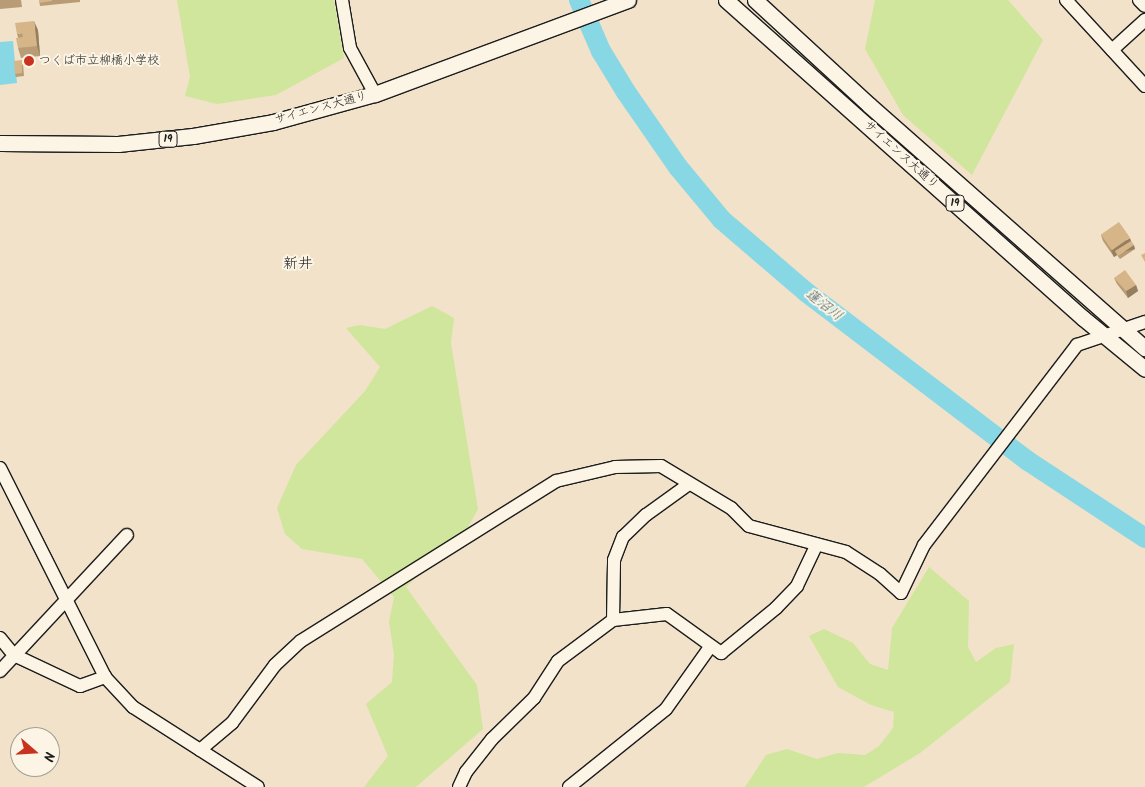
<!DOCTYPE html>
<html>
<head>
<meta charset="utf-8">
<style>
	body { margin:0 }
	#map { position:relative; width:1145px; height:787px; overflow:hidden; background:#f1e2c9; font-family:Kalam,"Klee One",sans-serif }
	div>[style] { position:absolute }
	.green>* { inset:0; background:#d0e69c }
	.water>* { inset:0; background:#88d7e5 }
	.river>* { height:20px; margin:-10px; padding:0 10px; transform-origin:10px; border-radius:10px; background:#88d7e5 }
	.roads { filter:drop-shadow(1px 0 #1c1c1c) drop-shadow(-1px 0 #1c1c1c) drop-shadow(0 1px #1c1c1c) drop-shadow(0 -1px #1c1c1c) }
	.minor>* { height:12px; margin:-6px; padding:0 6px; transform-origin:6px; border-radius:6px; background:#fcf5e5 }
	.major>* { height:15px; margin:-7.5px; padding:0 7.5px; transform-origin:7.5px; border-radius:7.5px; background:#fcf5e5 }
	.wall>* { inset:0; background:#b89c76 }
	.shaded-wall>* { inset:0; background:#967f60; transform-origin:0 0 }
	.building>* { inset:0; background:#d6b589; transform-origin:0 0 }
	.dots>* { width:14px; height:14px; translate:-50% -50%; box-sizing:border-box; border:2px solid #fcf5e5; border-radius:50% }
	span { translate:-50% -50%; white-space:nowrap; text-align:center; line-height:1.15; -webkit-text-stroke:4px #fcf5e5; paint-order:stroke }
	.shield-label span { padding:1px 4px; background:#fcf5e5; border:1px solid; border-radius:4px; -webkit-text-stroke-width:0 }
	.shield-label { font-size:11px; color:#1c1c1c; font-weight:700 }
	.poi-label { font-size:12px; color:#1c1c1c }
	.left { translate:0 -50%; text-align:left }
	.street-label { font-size:12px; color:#1c1c1c }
	.water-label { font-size:14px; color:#425d62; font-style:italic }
	.quarter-label { font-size:15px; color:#1c1c1c }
	.north { position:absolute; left:10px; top:727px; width:50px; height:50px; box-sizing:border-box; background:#fcf5e5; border:1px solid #a29e95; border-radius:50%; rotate:109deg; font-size:14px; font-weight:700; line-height:20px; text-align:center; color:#1c1c1c }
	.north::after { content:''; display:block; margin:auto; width:18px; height:22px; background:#c8321e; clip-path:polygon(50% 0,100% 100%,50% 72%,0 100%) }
</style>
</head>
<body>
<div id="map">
	<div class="green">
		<i style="clip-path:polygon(177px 0,334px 0,344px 58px,276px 95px,217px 104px,185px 96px,190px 77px)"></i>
		<i style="clip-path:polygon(875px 0,1008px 0,1043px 40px,972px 175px,903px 115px,865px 49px)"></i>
		<i style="clip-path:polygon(432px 306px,454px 318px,451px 343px,478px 509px,466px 531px,406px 587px,477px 685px,483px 729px,416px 787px,364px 787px,388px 756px,366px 704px,392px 682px,394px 655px,389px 622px,394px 597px,362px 559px,302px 549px,285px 534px,277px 508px,296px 465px,365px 391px,380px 367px,346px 328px,360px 325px,385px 329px)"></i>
		<i style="clip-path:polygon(929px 567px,969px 601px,968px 647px,976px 662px,996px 648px,1014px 644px,1010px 682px,920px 753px,864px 787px,745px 787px,766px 755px,787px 749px,817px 759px,838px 753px,865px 755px,879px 746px,893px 728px,894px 712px,871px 705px,838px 687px,809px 636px,824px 629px,853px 643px,870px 664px,888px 670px,892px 628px)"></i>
	</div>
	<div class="water">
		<i style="clip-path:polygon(13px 41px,17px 83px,0 85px,0 42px)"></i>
	</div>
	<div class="river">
		<i style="left:579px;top:0;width:56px;rotate:66.7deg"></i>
		<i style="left:601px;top:51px;width:48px;rotate:58.6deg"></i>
		<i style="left:626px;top:92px;width:91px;rotate:55.3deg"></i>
		<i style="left:678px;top:167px;width:69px;rotate:50.3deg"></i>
		<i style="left:722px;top:220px;width:111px;rotate:40.6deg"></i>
		<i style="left:806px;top:292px;width:279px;rotate:37.3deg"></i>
		<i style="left:1028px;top:461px;width:140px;rotate:33.3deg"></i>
	</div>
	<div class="roads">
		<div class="minor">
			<i style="left:342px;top:0;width:49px;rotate:80.5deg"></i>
			<i style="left:350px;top:48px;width:52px;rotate:61.5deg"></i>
			<i style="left:1066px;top:0;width:117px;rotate:47.4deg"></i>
			<i style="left:1139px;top:0;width:8px;rotate:45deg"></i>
			<i style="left:1112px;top:50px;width:45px;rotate:-42.3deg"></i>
			<i style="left:0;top:468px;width:234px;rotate:63.3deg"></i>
			<i style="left:105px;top:677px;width:41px;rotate:47deg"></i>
			<i style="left:133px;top:707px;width:148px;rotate:32.6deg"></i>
			<i style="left:613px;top:620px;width:54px;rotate:-6.3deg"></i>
			<i style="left:667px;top:614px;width:67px;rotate:35.8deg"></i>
			<i style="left:721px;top:653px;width:71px;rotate:-39.3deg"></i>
			<i style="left:776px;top:608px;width:30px;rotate:-46deg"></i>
			<i style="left:797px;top:586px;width:44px;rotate:-64.6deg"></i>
			<i style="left:0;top:638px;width:22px;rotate:51deg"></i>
			<i style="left:14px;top:655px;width:73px;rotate:25.2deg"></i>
			<i style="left:80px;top:686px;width:27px;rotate:-20deg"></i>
			<i style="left:0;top:671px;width:186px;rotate:-47deg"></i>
			<i style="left:200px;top:750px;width:42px;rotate:-40.2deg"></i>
			<i style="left:232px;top:723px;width:72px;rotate:-53.4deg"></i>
			<i style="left:275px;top:665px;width:35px;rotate:-43deg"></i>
			<i style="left:301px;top:641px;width:301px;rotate:-32.1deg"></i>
			<i style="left:556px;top:481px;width:61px;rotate:-13.3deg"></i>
			<i style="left:615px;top:467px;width:46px;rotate:-1.2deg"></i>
			<i style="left:661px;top:466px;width:82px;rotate:31deg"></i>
			<i style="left:731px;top:508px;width:25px;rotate:45deg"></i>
			<i style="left:749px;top:526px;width:100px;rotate:15deg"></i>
			<i style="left:846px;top:552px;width:40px;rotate:32.9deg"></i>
			<i style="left:880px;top:574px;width:28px;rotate:42deg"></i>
			<i style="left:901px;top:593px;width:53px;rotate:-64.4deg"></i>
			<i style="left:924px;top:545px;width:252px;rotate:-52.6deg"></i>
			<i style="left:1077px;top:345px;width:72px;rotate:-18.7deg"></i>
			<i style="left:459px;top:787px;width:17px;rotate:-65deg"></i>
			<i style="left:466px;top:772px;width:42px;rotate:-51.8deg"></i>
			<i style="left:492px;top:739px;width:59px;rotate:-44.3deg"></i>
			<i style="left:534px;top:698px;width:44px;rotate:-57deg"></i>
			<i style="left:558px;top:661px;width:69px;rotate:-36.7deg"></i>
			<i style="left:613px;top:620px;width:60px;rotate:-89deg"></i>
			<i style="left:614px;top:560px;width:25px;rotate:-69deg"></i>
			<i style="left:623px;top:537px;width:32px;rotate:-44deg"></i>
			<i style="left:646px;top:515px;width:53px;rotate:-35.8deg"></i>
			<i style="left:569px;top:787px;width:124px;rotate:-38.8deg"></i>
			<i style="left:666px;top:709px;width:76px;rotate:-54.6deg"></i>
		</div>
		<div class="major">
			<i style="left:726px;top:0;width:478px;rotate:41.7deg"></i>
			<i style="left:1083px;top:318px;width:80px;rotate:39.4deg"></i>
			<i style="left:755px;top:0;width:155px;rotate:42.6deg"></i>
			<i style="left:869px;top:105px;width:368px;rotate:41.4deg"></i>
			<i style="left:0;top:143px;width:118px;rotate:0.5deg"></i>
			<i style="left:118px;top:144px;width:75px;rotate:-6.1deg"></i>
			<i style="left:193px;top:136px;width:81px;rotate:-9.9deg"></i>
			<i style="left:273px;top:122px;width:106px;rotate:-15.4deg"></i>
			<i style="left:375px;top:94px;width:270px;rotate:-20.4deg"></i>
		</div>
	</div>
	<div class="wall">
		<i style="clip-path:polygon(0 0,21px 0,22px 7px,0 9px)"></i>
		<i style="clip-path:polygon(39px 0,80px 0,80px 2px,40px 6px)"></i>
		<i style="clip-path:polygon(38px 30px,40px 56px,21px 58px,18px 48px,18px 37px,17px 34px)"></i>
		<i style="clip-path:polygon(23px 64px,24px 76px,16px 77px,15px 74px)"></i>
		<i style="clip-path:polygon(1101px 235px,1131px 241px,1135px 249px,1120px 259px,1117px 255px,1114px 257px,1103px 241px)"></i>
		<i style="clip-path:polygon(1114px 278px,1136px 285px,1138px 291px,1128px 298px,1117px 284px)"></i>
	</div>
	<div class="shaded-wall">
		<i style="clip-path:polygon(34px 21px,38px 30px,40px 56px,37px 46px)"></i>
		<i style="clip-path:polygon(1130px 238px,1132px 244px,1115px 251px,1117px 255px,1114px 257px,1111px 250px)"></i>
		<i style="left:1134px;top:245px;width:4px;height:19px;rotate:76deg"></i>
		<i style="clip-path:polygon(1136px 285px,1138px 291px,1128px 298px,1126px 291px)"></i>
	</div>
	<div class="building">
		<i style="clip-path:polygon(39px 0,52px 0,52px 1px,39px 3px)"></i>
		<i style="clip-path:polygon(34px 21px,37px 46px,18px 48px,16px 38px,23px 37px,22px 33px,17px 34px,15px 23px)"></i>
		<i style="clip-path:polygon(22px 60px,22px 73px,15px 74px,14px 61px)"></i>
		<i style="left:1119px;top:222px;width:19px;height:22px;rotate:55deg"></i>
		<i style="clip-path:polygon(1131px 241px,1134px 245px,1118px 256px,1115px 251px)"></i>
		<i style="clip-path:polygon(1145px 253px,1145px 262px,1141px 255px)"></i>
		<i style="clip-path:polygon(1125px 270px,1136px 285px,1126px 291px,1114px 278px)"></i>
	</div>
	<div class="dots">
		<i style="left:29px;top:61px;background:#c8321e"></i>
	</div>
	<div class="shield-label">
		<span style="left:168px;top:139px">19</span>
		<span style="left:955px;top:203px">19</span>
	</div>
	<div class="poi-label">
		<span class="left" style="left:39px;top:61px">つくば市立柳橋小学校</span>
	</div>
	<div class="street-label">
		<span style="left:321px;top:108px;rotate:-15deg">サイエンス大通り</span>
		<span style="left:901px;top:155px;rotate:42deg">サイエンス大通り</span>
	</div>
	<div class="water-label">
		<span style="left:824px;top:305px;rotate:38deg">蓮沼川</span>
	</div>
	<div class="quarter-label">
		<span style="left:298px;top:265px">新井</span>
	</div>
	<div class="north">N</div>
</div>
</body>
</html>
